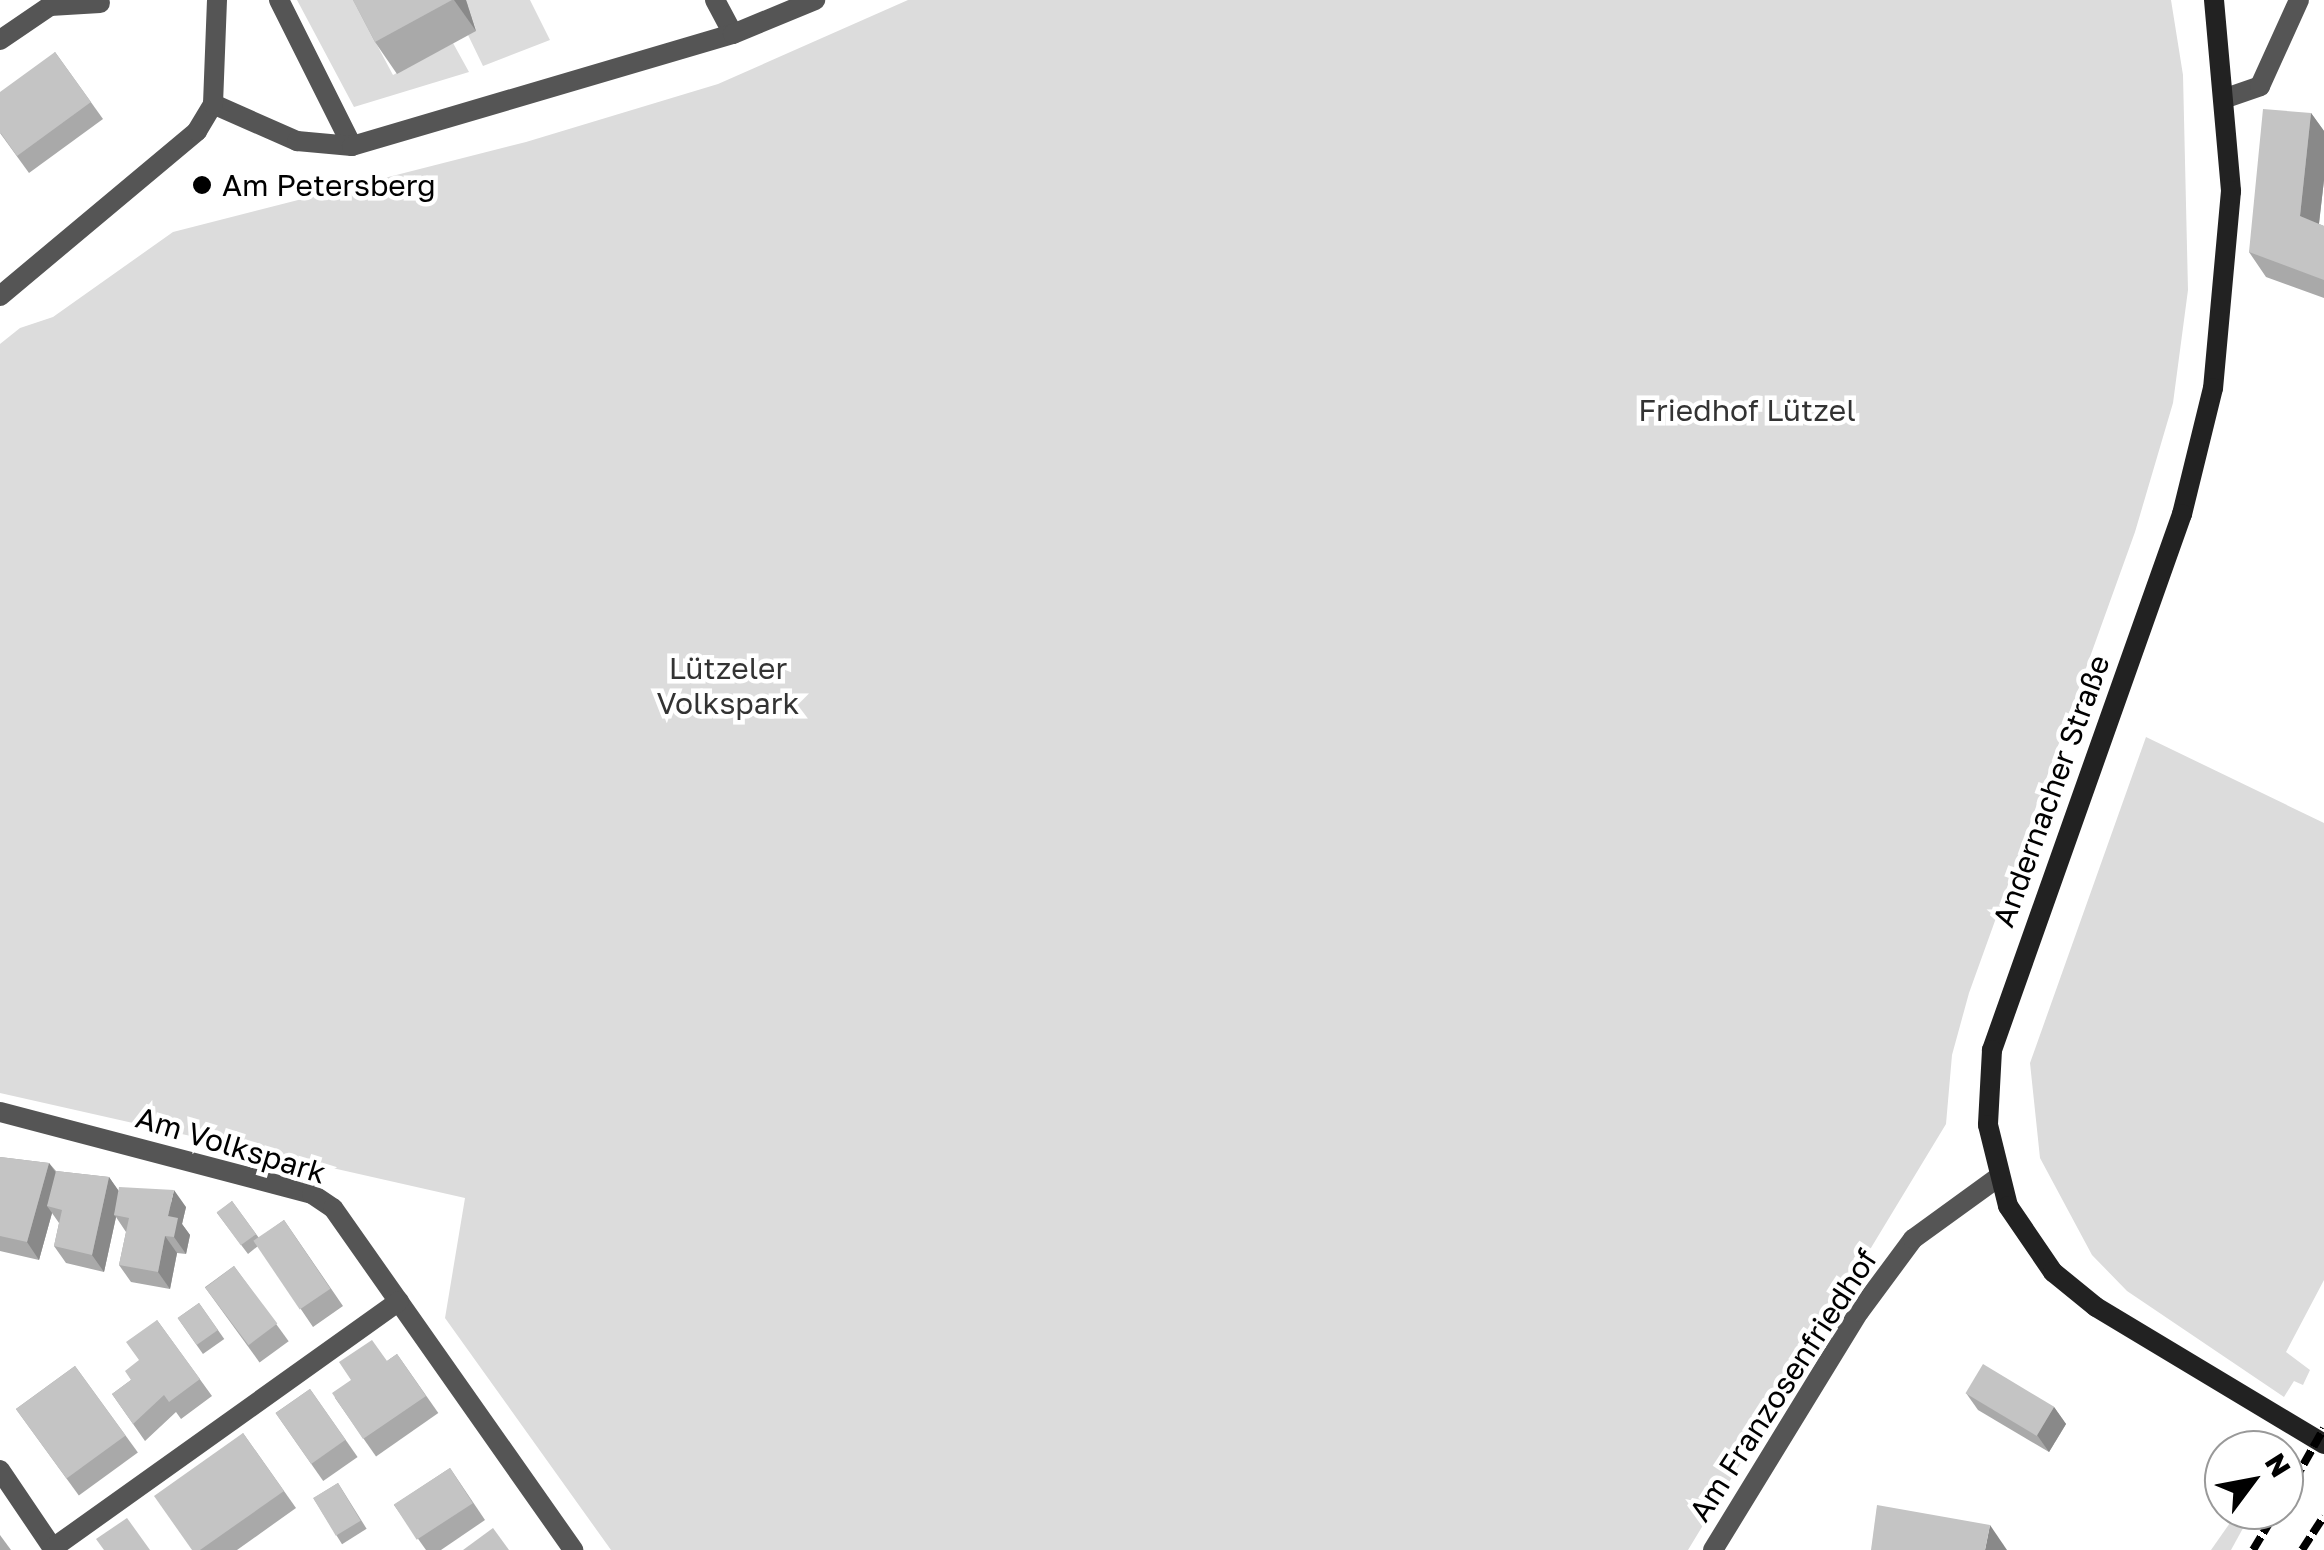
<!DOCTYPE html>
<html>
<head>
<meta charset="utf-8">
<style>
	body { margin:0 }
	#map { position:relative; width:2324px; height:1550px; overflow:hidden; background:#fff; font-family:"Golos Text",sans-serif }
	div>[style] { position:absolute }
	.green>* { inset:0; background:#dcdcdc }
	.service>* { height:20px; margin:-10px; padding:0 10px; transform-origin:10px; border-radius:10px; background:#555 }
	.minor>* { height:20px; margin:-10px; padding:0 10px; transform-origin:10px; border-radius:10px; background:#555 }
	.secondary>* { height:20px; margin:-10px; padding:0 10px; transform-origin:10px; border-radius:10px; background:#222 }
	.rail>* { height:8px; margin-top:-4px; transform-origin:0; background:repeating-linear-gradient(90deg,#000 0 15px,transparent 0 20px) }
	.wall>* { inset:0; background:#a9a9a9; transform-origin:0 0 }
	.shaded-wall>* { inset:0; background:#898989 }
	.building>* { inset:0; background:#c4c4c4; transform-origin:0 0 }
	.dots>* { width:28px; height:28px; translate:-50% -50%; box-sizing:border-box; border:5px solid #fff; border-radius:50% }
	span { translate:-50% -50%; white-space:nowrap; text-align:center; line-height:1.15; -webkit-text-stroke:9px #fff; paint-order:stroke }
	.poi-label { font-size:30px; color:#000 }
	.left { translate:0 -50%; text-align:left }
	.park-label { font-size:30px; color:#333 }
	.street-label { font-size:30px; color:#000 }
	.north { position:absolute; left:2204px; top:1430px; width:100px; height:100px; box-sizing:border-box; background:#fff; border:2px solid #999; border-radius:50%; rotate:58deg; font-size:28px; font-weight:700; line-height:40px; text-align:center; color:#000 }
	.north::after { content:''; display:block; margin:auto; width:35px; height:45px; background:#000; clip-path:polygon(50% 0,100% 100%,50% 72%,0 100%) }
</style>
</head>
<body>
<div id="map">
	<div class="green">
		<i style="clip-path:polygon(297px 0,353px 0,393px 75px,453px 43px,469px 72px,354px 107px)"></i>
		<i style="clip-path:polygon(466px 0,530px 0,550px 40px,483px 66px,468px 35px,476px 30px)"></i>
		<i style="clip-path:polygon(908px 0,2171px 0,2183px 75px,2188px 290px,2173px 403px,2135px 532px,1969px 993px,1952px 1055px,1946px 1124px,1688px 1550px,611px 1550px,445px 1318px,465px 1198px,0 1093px,0 344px,20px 328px,53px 317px,173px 232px,526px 142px,718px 84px)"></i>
		<i style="clip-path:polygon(2146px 737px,2324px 823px,2324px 1280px,2286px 1352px,2310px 1370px,2303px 1385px,2294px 1381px,2284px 1397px,2127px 1291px,2092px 1255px,2040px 1158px,2030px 1063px)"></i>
		<i style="clip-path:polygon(2239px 1510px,2253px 1510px,2231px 1550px,2211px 1550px)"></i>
	</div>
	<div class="service">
		<i style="left:2226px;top:98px;width:36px;rotate:-19deg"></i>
		<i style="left:2260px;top:86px;width:94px;rotate:-65.6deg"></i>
	</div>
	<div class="minor">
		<i style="left:279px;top:0;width:163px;rotate:63.4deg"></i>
		<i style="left:715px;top:0;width:38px;rotate:62deg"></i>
		<i style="left:0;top:40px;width:60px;rotate:-34.2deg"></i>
		<i style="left:50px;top:6px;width:50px;rotate:-3.4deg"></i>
		<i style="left:213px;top:104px;width:92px;rotate:23.8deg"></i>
		<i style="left:297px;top:141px;width:55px;rotate:5.2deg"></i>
		<i style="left:352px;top:146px;width:397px;rotate:-16.4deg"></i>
		<i style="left:733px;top:34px;width:89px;rotate:-22.5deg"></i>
		<i style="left:0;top:296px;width:257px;rotate:-39.9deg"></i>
		<i style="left:197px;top:131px;width:31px;rotate:-59deg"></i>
		<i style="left:213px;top:104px;width:104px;rotate:-87.8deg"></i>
		<i style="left:0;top:1112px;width:323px;rotate:14.7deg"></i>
		<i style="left:312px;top:1194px;width:25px;rotate:34deg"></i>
		<i style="left:333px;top:1208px;width:418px;rotate:54.9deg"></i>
		<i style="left:0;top:1470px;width:97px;rotate:56deg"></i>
		<i style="left:53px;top:1548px;width:425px;rotate:-35.5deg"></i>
		<i style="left:1713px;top:1550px;width:279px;rotate:-58.5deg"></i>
		<i style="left:1859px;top:1312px;width:91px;rotate:-53.5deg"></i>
		<i style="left:1913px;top:1239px;width:102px;rotate:-35.9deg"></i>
	</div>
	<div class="secondary">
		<i style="left:2214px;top:0;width:192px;rotate:84.9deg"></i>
		<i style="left:2231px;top:191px;width:198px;rotate:95.2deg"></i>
		<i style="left:2213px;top:388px;width:130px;rotate:103.8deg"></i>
		<i style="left:2182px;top:514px;width:569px;rotate:109.52deg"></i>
		<i style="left:1992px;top:1050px;width:75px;rotate:93.1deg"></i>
		<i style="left:1988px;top:1125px;width:83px;rotate:76.1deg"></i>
		<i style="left:2008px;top:1206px;width:80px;rotate:55.7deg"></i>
		<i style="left:2053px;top:1272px;width:55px;rotate:39.1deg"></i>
		<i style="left:2096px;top:1307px;width:266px;rotate:31deg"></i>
	</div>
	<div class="rail">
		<i style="left:2284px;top:1499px;width:81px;rotate:-60.6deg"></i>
		<i style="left:2253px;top:1550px;width:47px;rotate:-59deg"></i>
		<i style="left:2302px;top:1550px;width:40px;rotate:-57.1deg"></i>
	</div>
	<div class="wall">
		<i style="clip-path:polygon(353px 0,466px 0,476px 31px,397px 74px,375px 42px)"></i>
		<i style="clip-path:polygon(55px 52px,103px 119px,29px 173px,0 133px)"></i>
		<i style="clip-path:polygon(2311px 113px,2324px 131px,2324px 180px,2319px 224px,2324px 226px,2324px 298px,2266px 277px,2249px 252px)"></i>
		<i style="clip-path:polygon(0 1157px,49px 1163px,56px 1171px,109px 1177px,118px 1191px,186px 1207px,182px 1224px,190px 1235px,186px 1254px,177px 1253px,170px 1289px,131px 1282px,119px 1265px,126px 1232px,116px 1217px,104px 1272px,66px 1263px,54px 1246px,59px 1223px,52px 1213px,39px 1260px,0 1251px)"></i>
		<i style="clip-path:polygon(232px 1201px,259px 1238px,284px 1220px,343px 1306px,313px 1327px,258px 1246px,248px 1254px,217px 1213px)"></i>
		<i style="left:234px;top:1266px;width:93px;height:36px;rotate:54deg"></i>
		<i style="left:199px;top:1303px;width:44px;height:26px;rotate:55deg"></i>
		<i style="clip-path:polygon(157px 1320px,212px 1396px,181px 1419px,176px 1412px,145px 1441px,112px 1394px,131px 1380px)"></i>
		<i style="left:397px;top:1354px;width:72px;height:76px;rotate:55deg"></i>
		<i style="left:75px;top:1366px;width:107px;height:73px;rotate:54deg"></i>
		<i style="left:310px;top:1389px;width:83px;height:42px;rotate:55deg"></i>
		<i style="clip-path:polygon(1966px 1393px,2054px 1407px,2066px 1424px,2049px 1452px,1978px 1410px)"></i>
		<i style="clip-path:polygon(243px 1433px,296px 1508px,237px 1550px,192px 1550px)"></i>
		<i style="clip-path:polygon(450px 1468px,485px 1520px,441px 1550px,426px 1550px,394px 1505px)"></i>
		<i style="left:338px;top:1483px;width:54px;height:29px;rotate:58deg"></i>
		<i style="clip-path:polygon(0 1535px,11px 1550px,0 1550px)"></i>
	</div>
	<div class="shaded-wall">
		<i style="clip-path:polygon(454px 0,466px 0,476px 31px)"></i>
		<i style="clip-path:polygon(2311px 113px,2324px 131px,2324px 180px,2317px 240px,2300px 216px)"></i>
		<i style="clip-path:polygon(49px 1163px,61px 1180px,47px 1206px,52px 1213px,39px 1260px,27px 1242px)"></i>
		<i style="clip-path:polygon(109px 1177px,121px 1194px,114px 1215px,116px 1217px,104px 1272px,92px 1255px)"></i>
		<i style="clip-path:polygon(174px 1190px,186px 1207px,182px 1224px,190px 1235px,186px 1254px,174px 1237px,168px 1216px)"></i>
		<i style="clip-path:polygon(165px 1236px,177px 1253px,170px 1289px,158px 1272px)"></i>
		<i style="clip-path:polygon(2054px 1407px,2066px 1424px,2049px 1452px,2037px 1435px)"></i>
		<i style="clip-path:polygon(1990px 1525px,2007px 1550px,1985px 1550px)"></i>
	</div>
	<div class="building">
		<i style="clip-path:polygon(353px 0,452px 0,375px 42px)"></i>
		<i style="clip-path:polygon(55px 52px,91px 102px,17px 156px,0 132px,0 92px)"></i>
		<i style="clip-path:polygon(2263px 109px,2311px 113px,2300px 216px,2324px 226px,2324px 280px,2249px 252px)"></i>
		<i style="clip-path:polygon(0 1157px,49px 1163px,27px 1242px,0 1236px)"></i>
		<i style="clip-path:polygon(56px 1171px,109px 1177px,92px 1255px,54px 1246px,62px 1210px,47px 1206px)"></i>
		<i style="clip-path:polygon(119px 1187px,174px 1190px,168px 1216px,178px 1218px,174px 1237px,165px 1236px,158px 1272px,119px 1265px,129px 1218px,114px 1215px)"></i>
		<i style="left:232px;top:1201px;width:41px;height:19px;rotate:54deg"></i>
		<i style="left:284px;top:1220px;width:83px;height:37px;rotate:56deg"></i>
		<i style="left:234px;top:1266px;width:72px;height:36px;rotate:53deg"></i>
		<i style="left:199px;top:1303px;width:33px;height:26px;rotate:55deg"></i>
		<i style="clip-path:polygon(157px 1320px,200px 1379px,169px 1402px,164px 1395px,133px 1424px,112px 1394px,131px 1380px,125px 1371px,139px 1360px,126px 1342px)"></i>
		<i style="clip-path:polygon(372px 1340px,387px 1361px,397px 1354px,426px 1396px,363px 1439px,332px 1393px,351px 1380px,339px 1362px)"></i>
		<i style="left:1983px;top:1364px;width:83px;height:34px;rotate:31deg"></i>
		<i style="left:75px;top:1366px;width:86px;height:73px;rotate:54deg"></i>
		<i style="left:310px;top:1389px;width:62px;height:42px;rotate:55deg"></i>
		<i style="clip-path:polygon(243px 1433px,284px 1491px,200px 1550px,192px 1550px,154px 1496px)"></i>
		<i style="left:450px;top:1468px;width:42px;height:67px;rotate:57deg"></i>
		<i style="left:338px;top:1483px;width:44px;height:29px;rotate:59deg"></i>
		<i style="clip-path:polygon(1877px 1505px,1990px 1525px,1985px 1550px,1871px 1550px)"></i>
		<i style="clip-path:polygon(127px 1518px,150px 1550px,104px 1550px,96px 1539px)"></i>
		<i style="clip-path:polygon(493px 1528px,509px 1550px,463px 1550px)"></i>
	</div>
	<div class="dots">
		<i style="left:202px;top:185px;background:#000"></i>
	</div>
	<div class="poi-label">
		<span class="left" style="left:222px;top:185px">Am Petersberg</span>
	</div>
	<div class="park-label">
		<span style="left:1747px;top:410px">Friedhof Lützel</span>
		<span style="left:728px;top:685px">Lützeler<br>Volkspark</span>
	</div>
	<div class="street-label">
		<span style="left:2051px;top:791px;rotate:-70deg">Andernacher Straße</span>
		<span style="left:231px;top:1145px;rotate:17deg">Am Volkspark</span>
		<span style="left:1783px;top:1385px;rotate:-57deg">Am Franzosenfriedhof</span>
	</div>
	<div class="north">N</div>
</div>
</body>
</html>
